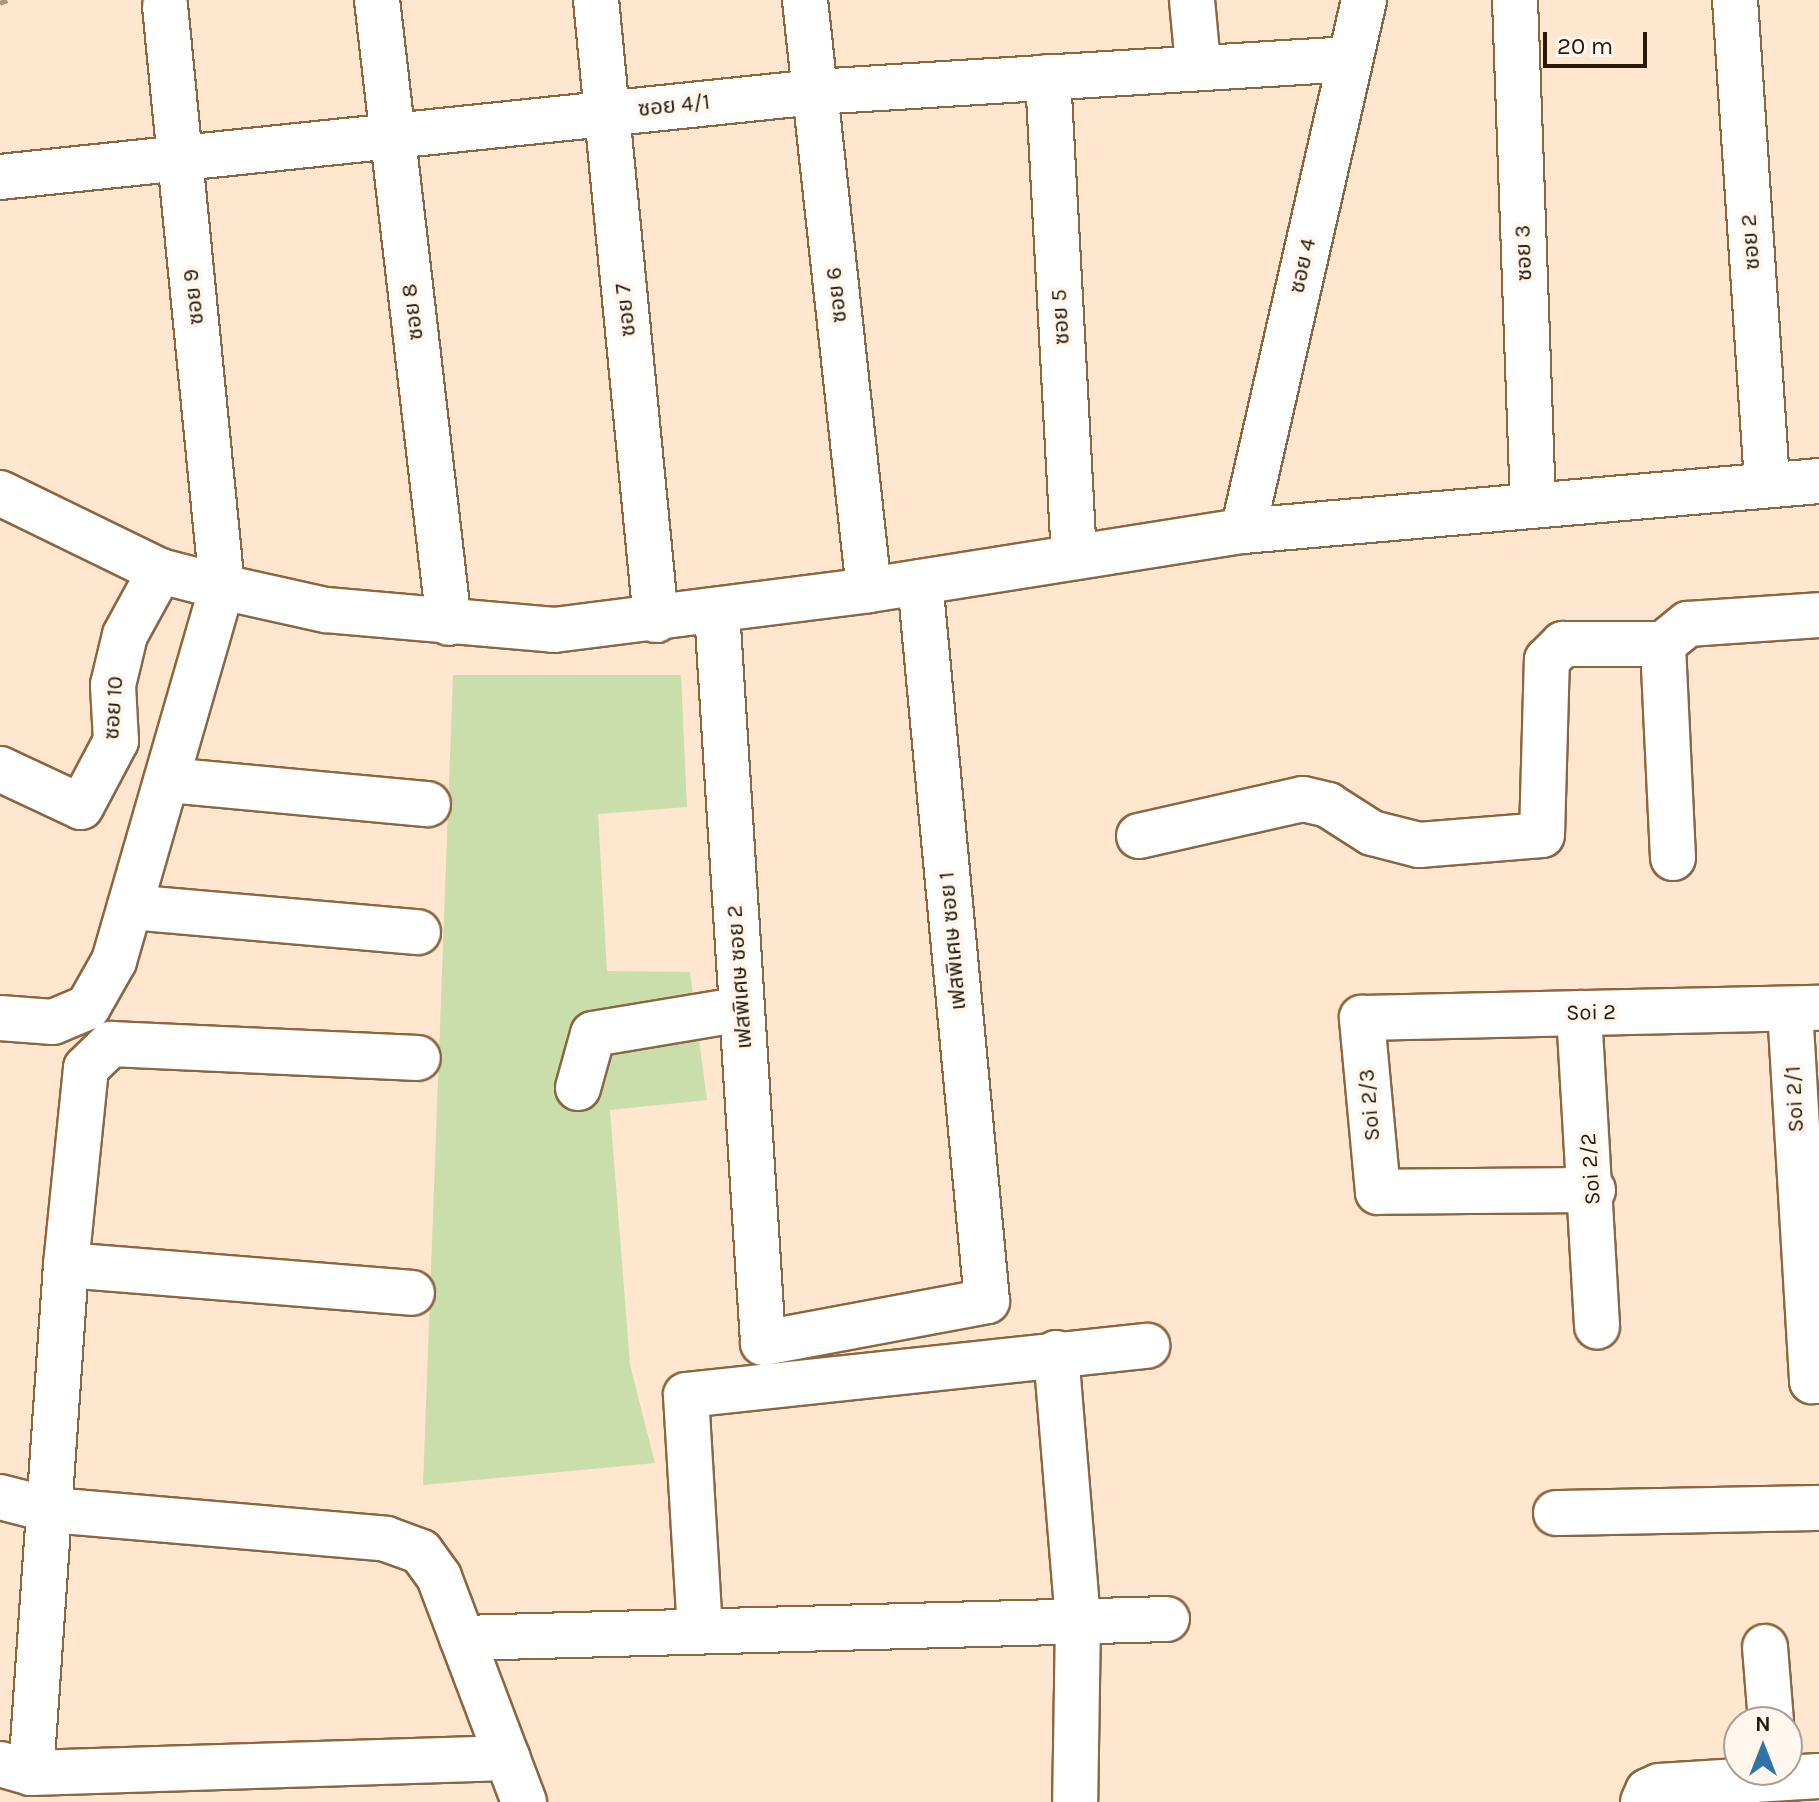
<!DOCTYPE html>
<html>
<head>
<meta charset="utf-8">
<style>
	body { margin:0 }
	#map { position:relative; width:1819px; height:1802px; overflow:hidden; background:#ffe6ce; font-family:Karla,"Noto Sans Thai",sans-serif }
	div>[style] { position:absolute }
	.green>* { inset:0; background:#c9deaa }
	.path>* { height:5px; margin-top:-2.5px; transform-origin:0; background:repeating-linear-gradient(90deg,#a9947f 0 8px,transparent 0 12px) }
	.roads { filter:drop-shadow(2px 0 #8a6641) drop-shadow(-2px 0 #8a6641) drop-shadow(0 2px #8a6641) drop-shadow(0 -2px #8a6641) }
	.minor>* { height:44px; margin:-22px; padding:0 22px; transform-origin:22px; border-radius:22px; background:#fff }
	span { translate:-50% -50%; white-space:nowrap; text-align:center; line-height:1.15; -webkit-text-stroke:8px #fff6ee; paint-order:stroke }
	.street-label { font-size:22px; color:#291a0b }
	.north { position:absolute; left:1723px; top:1706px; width:80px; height:80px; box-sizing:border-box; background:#fff6ee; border:2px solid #a99e93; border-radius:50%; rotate:0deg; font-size:22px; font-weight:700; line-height:32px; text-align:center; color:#291a0b }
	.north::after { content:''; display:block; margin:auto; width:28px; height:36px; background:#3073a9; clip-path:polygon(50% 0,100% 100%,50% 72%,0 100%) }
	.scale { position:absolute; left:1543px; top:32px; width:104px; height:36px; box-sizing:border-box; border:4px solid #291a0b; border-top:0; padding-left:10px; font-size:24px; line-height:28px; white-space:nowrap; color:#291a0b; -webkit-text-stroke:6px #fff6ee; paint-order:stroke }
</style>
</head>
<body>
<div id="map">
	<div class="green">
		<i style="clip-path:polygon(453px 675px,681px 675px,687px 807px,598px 814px,607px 971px,690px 972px,707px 1100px,610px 1110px,630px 1365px,655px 1463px,423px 1485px)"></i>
	</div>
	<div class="path">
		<i style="left:0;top:3px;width:8px;rotate:-23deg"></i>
	</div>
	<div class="roads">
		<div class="minor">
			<i style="left:377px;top:0;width:627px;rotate:83.41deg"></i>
			<i style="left:596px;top:0;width:623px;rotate:84.47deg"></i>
			<i style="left:805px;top:0;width:593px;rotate:83.81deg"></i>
			<i style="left:1192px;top:0;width:65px;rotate:84.7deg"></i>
			<i style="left:1515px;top:0;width:505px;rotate:87.96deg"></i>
			<i style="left:1735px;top:0;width:485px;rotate:86.2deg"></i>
			<i style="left:1048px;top:77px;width:480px;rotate:86.9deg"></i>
			<i style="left:0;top:177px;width:819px;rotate:-5.95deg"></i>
			<i style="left:815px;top:92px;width:536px;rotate:-3.53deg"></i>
			<i style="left:0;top:493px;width:178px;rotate:26deg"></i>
			<i style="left:160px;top:571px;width:64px;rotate:14.5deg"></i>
			<i style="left:222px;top:587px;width:107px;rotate:12.5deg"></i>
			<i style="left:326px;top:610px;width:229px;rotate:5deg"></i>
			<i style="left:554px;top:630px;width:318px;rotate:-7.2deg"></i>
			<i style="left:869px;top:590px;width:379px;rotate:-9deg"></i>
			<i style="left:1243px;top:531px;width:578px;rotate:-4.96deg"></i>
			<i style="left:1243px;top:531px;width:545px;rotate:-77.16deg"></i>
			<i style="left:717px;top:611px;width:733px;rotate:86.4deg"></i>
			<i style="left:763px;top:1343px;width:228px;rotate:-10.6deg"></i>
			<i style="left:987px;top:1301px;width:722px;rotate:-95.32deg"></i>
			<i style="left:0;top:769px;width:89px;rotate:25.1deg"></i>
			<i style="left:81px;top:807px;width:75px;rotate:-62.1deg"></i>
			<i style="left:116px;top:741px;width:56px;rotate:-93.1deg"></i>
			<i style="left:113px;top:685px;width:51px;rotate:-76.5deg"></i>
			<i style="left:125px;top:635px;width:73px;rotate:-61.3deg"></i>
			<i style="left:167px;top:780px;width:262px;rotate:5.3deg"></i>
			<i style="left:1139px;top:836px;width:168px;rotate:-12.7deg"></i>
			<i style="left:1303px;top:799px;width:26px;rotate:13deg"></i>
			<i style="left:1328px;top:805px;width:52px;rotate:32.5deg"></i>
			<i style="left:1372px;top:833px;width:49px;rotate:14.3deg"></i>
			<i style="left:1419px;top:845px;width:123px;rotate:-4.6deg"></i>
			<i style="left:1542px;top:835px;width:175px;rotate:-88.4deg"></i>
			<i style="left:1547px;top:660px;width:23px;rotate:-45deg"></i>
			<i style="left:1563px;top:644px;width:100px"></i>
			<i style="left:1673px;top:858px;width:214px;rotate:-92.7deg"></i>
			<i style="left:1663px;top:644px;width:32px;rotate:-39deg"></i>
			<i style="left:1688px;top:624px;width:131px;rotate:-3.9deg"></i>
			<i style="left:130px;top:907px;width:289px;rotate:5deg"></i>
			<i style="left:1790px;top:1009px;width:373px;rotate:86.6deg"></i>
			<i style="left:1812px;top:1381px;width:7px"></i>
			<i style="left:1579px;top:1013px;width:314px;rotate:86.7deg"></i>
			<i style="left:0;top:1018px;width:53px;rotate:4.3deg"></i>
			<i style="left:53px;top:1022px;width:38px;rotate:-23deg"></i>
			<i style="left:88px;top:1007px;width:53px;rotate:-60.5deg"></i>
			<i style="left:114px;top:961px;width:389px;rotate:-73.9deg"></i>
			<i style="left:222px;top:587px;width:584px;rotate:-95.6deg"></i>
			<i style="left:578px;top:1088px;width:56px;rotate:-74.5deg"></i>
			<i style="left:593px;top:1034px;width:151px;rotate:-9.5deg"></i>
			<i style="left:1593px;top:1190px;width:215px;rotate:179.5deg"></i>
			<i style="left:1378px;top:1192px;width:175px;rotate:-95.3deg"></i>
			<i style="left:1362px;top:1018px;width:457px;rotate:-1.3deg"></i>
			<i style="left:66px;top:1265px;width:347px;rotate:4.6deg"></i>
			<i style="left:1056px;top:1353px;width:269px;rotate:85.3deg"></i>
			<i style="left:1078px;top:1621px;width:181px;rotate:90.9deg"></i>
			<i style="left:0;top:1497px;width:53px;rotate:14.3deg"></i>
			<i style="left:51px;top:1510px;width:336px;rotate:4.9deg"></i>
			<i style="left:386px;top:1539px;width:37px;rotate:20deg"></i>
			<i style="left:421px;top:1552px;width:31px;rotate:54deg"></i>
			<i style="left:439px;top:1577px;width:241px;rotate:69.3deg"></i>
			<i style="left:1556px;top:1513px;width:263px;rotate:-1.1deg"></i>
			<i style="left:700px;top:1631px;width:236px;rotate:-93.4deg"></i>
			<i style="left:686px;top:1395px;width:464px;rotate:-6.1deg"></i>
			<i style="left:462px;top:1638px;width:705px;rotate:-1.54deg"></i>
			<i style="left:1765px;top:1647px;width:75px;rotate:85.4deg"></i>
			<i style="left:0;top:1764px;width:32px;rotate:16deg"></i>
			<i style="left:31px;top:1773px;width:477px;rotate:-1.8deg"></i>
			<i style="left:31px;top:1773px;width:509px;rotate:-86.06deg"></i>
			<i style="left:66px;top:1265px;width:198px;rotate:-84.2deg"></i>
			<i style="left:86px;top:1068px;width:35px;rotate:-44deg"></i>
			<i style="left:111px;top:1044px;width:307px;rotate:2.6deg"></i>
			<i style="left:1643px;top:1802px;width:12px;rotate:-66deg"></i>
			<i style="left:1648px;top:1791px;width:12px;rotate:-24deg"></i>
			<i style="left:1659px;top:1786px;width:160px;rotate:-3.6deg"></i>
		</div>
	</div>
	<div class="street-label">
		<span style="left:674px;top:106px;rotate:-6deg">ซอย 4/1</span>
		<span style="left:1751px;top:242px;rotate:-94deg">ซอย 2</span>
		<span style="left:1524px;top:253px;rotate:-92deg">ซอย 3</span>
		<span style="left:1303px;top:266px;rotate:-77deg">ซอย 4</span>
		<span style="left:837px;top:295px;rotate:-96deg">ซอย 6</span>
		<span style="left:194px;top:297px;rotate:-96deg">ซอย 9</span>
		<span style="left:626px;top:310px;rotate:-96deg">ซอย 7</span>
		<span style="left:413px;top:312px;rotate:-97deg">ซอย 8</span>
		<span style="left:1061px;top:317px;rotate:-93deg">ซอย 5</span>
		<span style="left:114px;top:708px;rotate:-86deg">ซอย 10</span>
		<span style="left:953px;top:941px;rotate:-95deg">เฟสพิเศษ ซอย 1</span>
		<span style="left:740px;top:977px;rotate:-94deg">เฟสพิเศษ ซอย 2</span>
		<span style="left:1591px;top:1013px;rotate:-1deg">Soi 2</span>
		<span style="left:1795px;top:1099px;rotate:-93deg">Soi 2/1</span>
		<span style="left:1370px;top:1105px;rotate:-95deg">Soi 2/3</span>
		<span style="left:1591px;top:1169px;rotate:-94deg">Soi 2/2</span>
	</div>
	<div class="north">N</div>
	<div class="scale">20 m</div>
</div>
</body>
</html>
